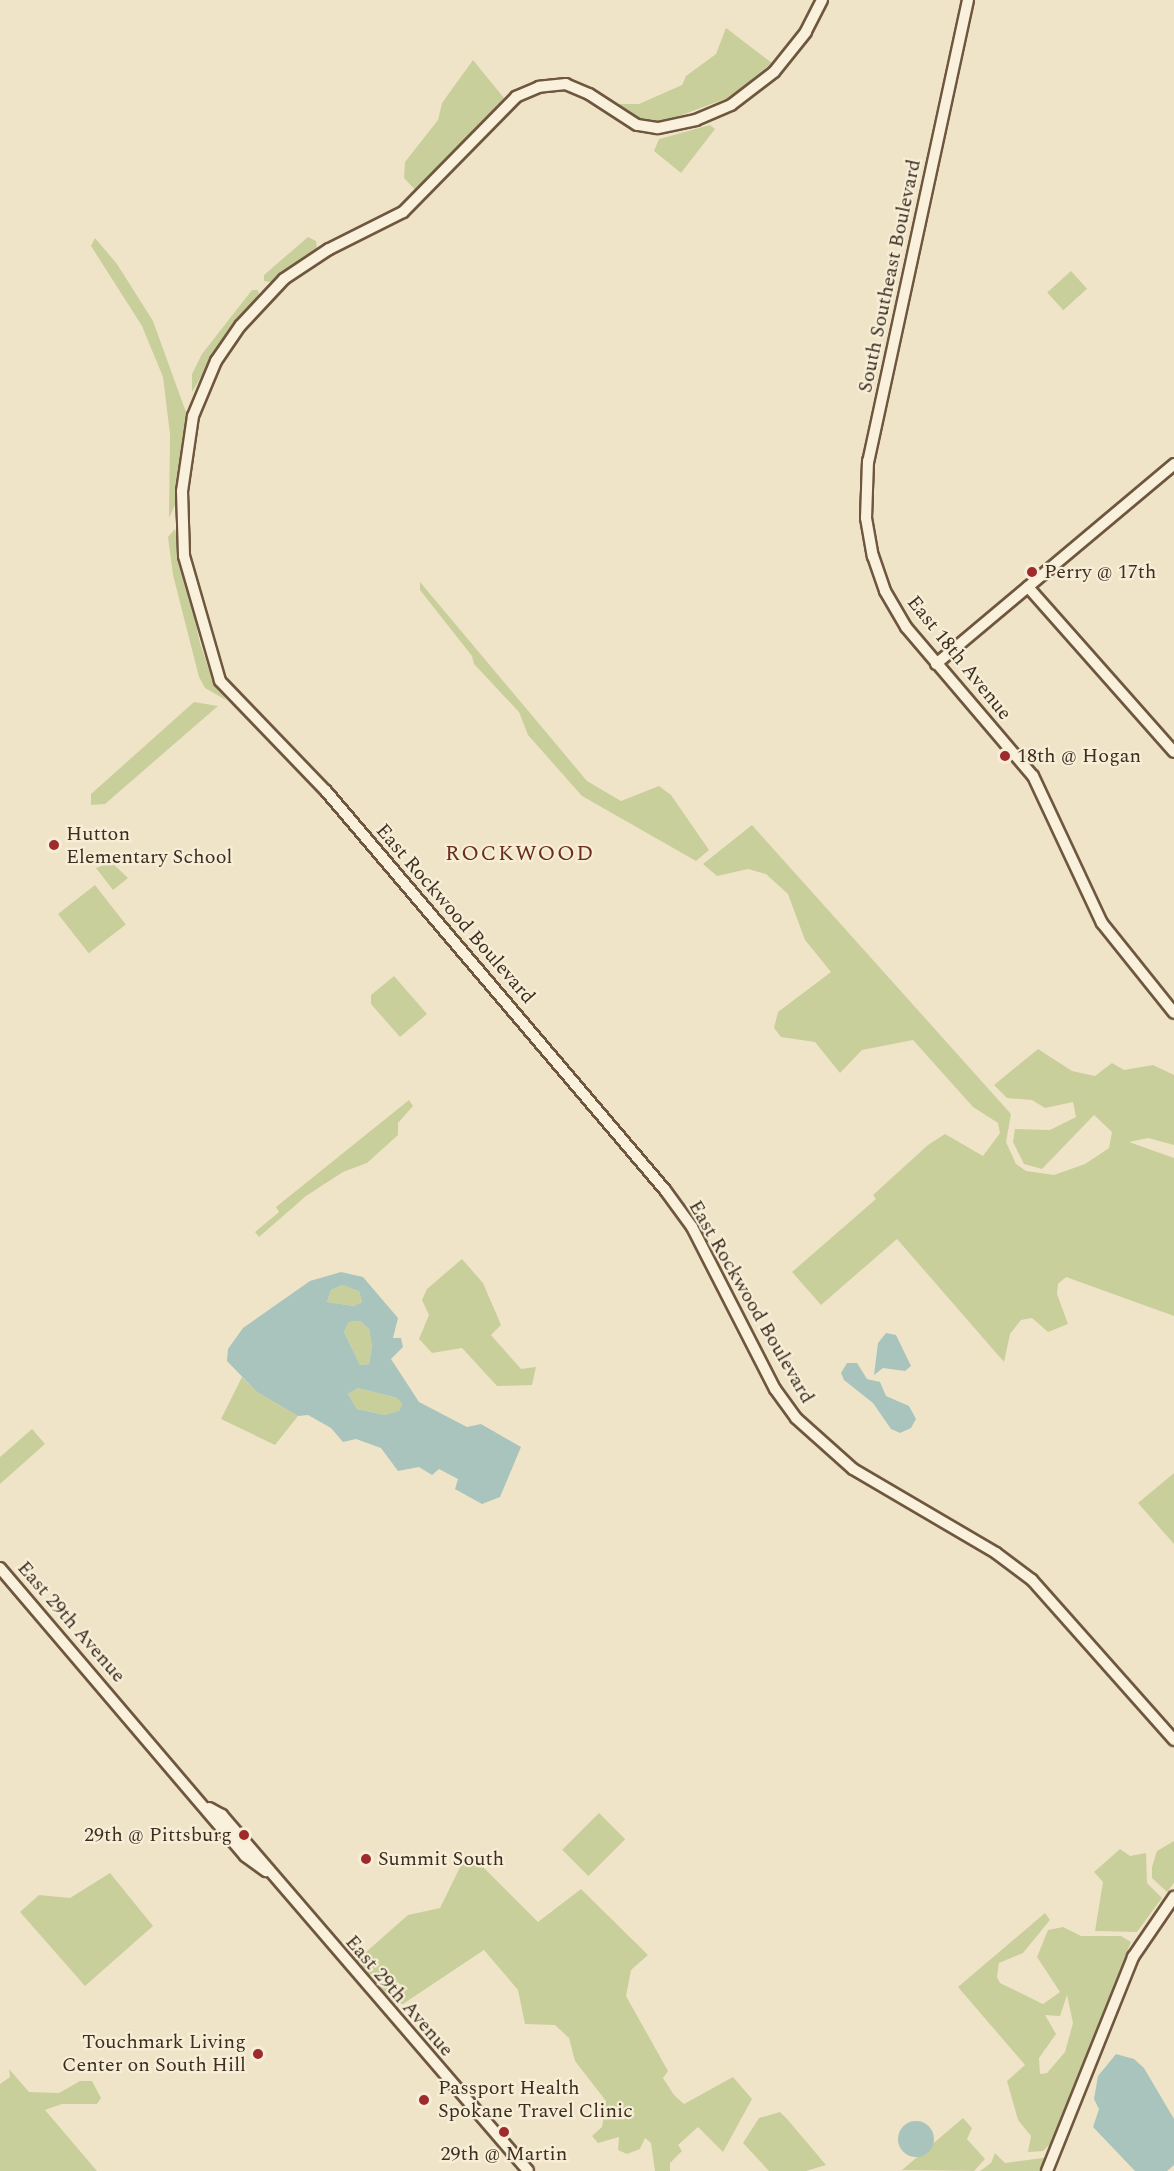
<!DOCTYPE html>
<html>
<head>
<meta charset="utf-8">
<style>
	body { margin:0 }
	#map { position:relative; width:1174px; height:2171px; overflow:hidden; background:#f0e4c8; font-family:Spectral,serif }
	div>[style] { position:absolute }
	.green>* { inset:0; background:#c9cf9b; transform-origin:0 0 }
	.water>* { inset:0; background:#a9c4bc }
	.round { border-radius:50% }
	.roads { filter:drop-shadow(2px 0 #6f573f) drop-shadow(-2px 0 #6f573f) drop-shadow(0 2px #6f573f) drop-shadow(0 -2px #6f573f) }
	.secondary>* { height:10px; margin:-5px; padding:0 5px; transform-origin:5px; border-radius:5px; background:#faf1dc }
	.dots>* { width:16px; height:16px; translate:-50% -50%; box-sizing:border-box; border:3px solid #f7eed8; border-radius:50% }
	span { translate:-50% -50%; white-space:nowrap; text-align:center; line-height:1.15; -webkit-text-stroke:4.5px #f7eed8; paint-order:stroke }
	.street-label { font-size:20px; color:#3d2e20 }
	.poi-label { font-size:20px; color:#3d2e20 }
	.left { translate:0 -50%; text-align:left }
	.right { translate:-100% -50%; text-align:right }
	.quarter-label { font-size:22px; color:#6b2e1e; letter-spacing:1.5px }
</style>
</head>
<body>
<div id="map">
	<div class="green">
		<i style="clip-path:polygon(726px 28px,772px 63px,730px 97px,666px 121px,645px 121px,613px 104px,639px 104px,682px 85px,686px 76px,716px 54px)"></i>
		<i style="clip-path:polygon(473px 60px,504px 98px,417px 192px,404px 178px,405px 162px,438px 120px,442px 103px)"></i>
		<i style="clip-path:polygon(710px 125px,715px 129px,681px 173px,654px 151px,659px 139px)"></i>
		<i style="clip-path:polygon(308px 237px,316px 241px,317px 250px,270px 282px,264px 281px,264px 275px)"></i>
		<i style="clip-path:polygon(95px 238px,117px 264px,153px 321px,187px 415px,175px 505px,169px 518px,170px 434px,163px 377px,142px 326px,91px 246px)"></i>
		<i style="left:1071px;top:271px;width:24px;height:32px;rotate:48deg"></i>
		<i style="clip-path:polygon(252px 290px,258px 290px,259px 295px,227px 333px,192px 392px,192px 374px,202px 354px)"></i>
		<i style="clip-path:polygon(175px 529px,200px 643px,213px 682px,226px 700px,205px 688px,199px 677px,173px 575px,168px 537px)"></i>
		<i style="clip-path:polygon(420px 582px,587px 781px,621px 801px,659px 786px,671px 795px,709px 850px,696px 861px,582px 796px,528px 735px,519px 712px,474px 664px,472px 656px,420px 590px)"></i>
		<i style="clip-path:polygon(194px 702px,218px 706px,105px 804px,91px 805px,91px 794px)"></i>
		<i style="clip-path:polygon(752px 825px,1011px 1114px,1006px 1142px,1016px 1164px,1026px 1171px,1054px 1175px,1085px 1164px,1109px 1148px,1112px 1132px,1094px 1115px,1042px 1169px,1024px 1164px,1013px 1142px,1015px 1129px,1050px 1130px,1076px 1117px,1073px 1102px,1045px 1108px,1032px 1100px,1007px 1098px,994px 1085px,1038px 1049px,1072px 1071px,1095px 1076px,1112px 1063px,1124px 1070px,1153px 1065px,1174px 1075px,1174px 1145px,1148px 1138px,1129px 1142px,1174px 1158px,1174px 1316px,1066px 1277px,1058px 1284px,1057px 1294px,1068px 1324px,1048px 1332px,1032px 1318px,1021px 1320px,1010px 1334px,1004px 1362px,897px 1239px,821px 1305px,792px 1272px,876px 1199px,873px 1195px,928px 1145px,945px 1134px,983px 1156px,1000px 1133px,998px 1123px,973px 1107px,913px 1040px,862px 1050px,840px 1073px,815px 1042px,781px 1037px,774px 1028px,778px 1012px,831px 972px,805px 940px,788px 894px,766px 874px,748px 869px,717px 876px,703px 864px)"></i>
		<i style="clip-path:polygon(111px 862px,128px 878px,113px 890px,96px 868px)"></i>
		<i style="left:95px;top:885px;width:50px;height:47px;rotate:52deg"></i>
		<i style="clip-path:polygon(394px 976px,427px 1014px,400px 1037px,371px 1004px,371px 995px)"></i>
		<i style="clip-path:polygon(409px 1100px,413px 1106px,398px 1123px,398px 1135px,367px 1163px,343px 1172px,306px 1196px,259px 1237px,255px 1232px,279px 1212px,276px 1207px)"></i>
		<i style="clip-path:polygon(462px 1259px,483px 1283px,501px 1325px,491px 1335px,521px 1369px,536px 1367px,532px 1385px,497px 1386px,462px 1348px,432px 1353px,419px 1339px,429px 1315px,422px 1300px,427px 1289px)"></i>
		<i style="clip-path:polygon(342px 1285px,359px 1291px,362px 1302px,354px 1306px,327px 1302px,331px 1290px)"></i>
		<i style="clip-path:polygon(360px 1321px,369px 1329px,372px 1346px,369px 1364px,360px 1365px,344px 1332px,349px 1322px)"></i>
		<i style="clip-path:polygon(242px 1377px,257px 1392px,298px 1416px,275px 1445px,221px 1419px)"></i>
		<i style="clip-path:polygon(358px 1388px,397px 1398px,402px 1404px,399px 1412px,385px 1415px,357px 1409px,348px 1394px)"></i>
		<i style="clip-path:polygon(32px 1429px,45px 1444px,0 1484px,0 1457px)"></i>
		<i style="clip-path:polygon(1174px 1473px,1174px 1544px,1138px 1503px)"></i>
		<i style="left:599px;top:1813px;width:37px;height:52px;rotate:45deg"></i>
		<i style="clip-path:polygon(1174px 1841px,1174px 1883px,1167px 1892px,1152px 1878px,1152px 1867px,1157px 1851px)"></i>
		<i style="clip-path:polygon(1120px 1849px,1130px 1856px,1146px 1853px,1147px 1883px,1162px 1898px,1137px 1932px,1095px 1931px,1103px 1882px,1094px 1872px)"></i>
		<i style="clip-path:polygon(465px 1857px,473px 1857px,538px 1922px,581px 1889px,648px 1955px,631px 1970px,626px 1996px,668px 2071px,663px 2078px,674px 2095px,684px 2104px,733px 2077px,752px 2099px,723px 2152px,698px 2127px,678px 2145px,682px 2151px,670px 2163px,670px 2171px,655px 2171px,651px 2143px,645px 2138px,640px 2149px,627px 2154px,618px 2150px,619px 2137px,598px 2143px,592px 2136px,602px 2127px,606px 2101px,575px 2061px,569px 2038px,555px 2025px,525px 2024px,518px 1990px,484px 1950px,403px 2004px,395px 2004px,357px 1960px,408px 1915px,440px 1908px)"></i>
		<i style="clip-path:polygon(110px 1873px,153px 1926px,85px 1986px,20px 1912px,39px 1895px,70px 1898px)"></i>
		<i style="clip-path:polygon(evenodd,1045px 1913px,1050px 1920px,1023px 1953px,999px 1963px,997px 1977px,1000px 1983px,1043px 2004px,1060px 1992px,1037px 1957px,1048px 1930px,1063px 1927px,1081px 1936px,1121px 1936px,1131px 1942px,1050px 2144px,1043px 2151px,1028px 2152px,1031px 2136px,1018px 2120px,1007px 2081px,1025px 2065px,958px 1987px,1045px 1913px,1067px 1995px,1073px 2023px,1065px 2052px,1047px 2073px,1040px 2074px,1039px 2058px,1056px 2034px,1045px 2015px,1060px 2016px,1067px 1995px)"></i>
		<i style="clip-path:polygon(9px 2069px,29px 2092px,59px 2093px,80px 2081px,92px 2081px,101px 2098px,97px 2104px,62px 2104px,45px 2110px,97px 2171px,0 2171px,0 2084px,10px 2077px)"></i>
		<i style="clip-path:polygon(780px 2112px,787px 2119px,826px 2165px,806px 2171px,769px 2171px,743px 2143px,759px 2118px)"></i>
		<i style="clip-path:polygon(963px 2118px,972px 2128px,967px 2139px,985px 2159px,974px 2171px,902px 2170px)"></i>
		<i style="clip-path:polygon(995px 2153px,1005px 2163px,1050px 2157px,1042px 2171px,980px 2171px,991px 2163px)"></i>
	</div>
	<div class="water">
		<i style="clip-path:polygon(evenodd,341px 1272px,363px 1277px,398px 1318px,393px 1338px,401px 1338px,403px 1347px,391px 1359px,419px 1402px,467px 1427px,481px 1424px,521px 1447px,500px 1497px,482px 1504px,455px 1489px,458px 1479px,439px 1469px,432px 1475px,419px 1467px,398px 1471px,381px 1448px,356px 1439px,343px 1442px,331px 1428px,308px 1415px,298px 1416px,257px 1392px,227px 1361px,228px 1349px,243px 1328px,310px 1281px,341px 1272px,342px 1285px,359px 1291px,362px 1302px,354px 1306px,327px 1302px,331px 1290px,342px 1285px,341px 1272px,360px 1321px,369px 1329px,372px 1346px,369px 1364px,360px 1365px,344px 1332px,349px 1322px,360px 1321px,341px 1272px,358px 1388px,397px 1398px,402px 1404px,399px 1411px,385px 1415px,357px 1409px,348px 1394px,358px 1388px)"></i>
		<i style="clip-path:polygon(886px 1333px,896px 1335px,911px 1366px,905px 1371px,883px 1368px,874px 1375px,878px 1343px)"></i>
		<i style="clip-path:polygon(847px 1363px,857px 1363px,867px 1379px,880px 1382px,886px 1396px,909px 1406px,916px 1419px,911px 1428px,900px 1433px,891px 1429px,873px 1403px,844px 1380px,841px 1373px)"></i>
		<i style="clip-path:polygon(1116px 2054px,1134px 2059px,1144px 2068px,1174px 2119px,1174px 2165px,1167px 2171px,1135px 2171px,1093px 2127px,1099px 2109px,1094px 2099px,1098px 2076px)"></i>
		<i class="round" style="left:898px;top:2121px;width:36px;height:36px"></i>
	</div>
	<div class="roads">
		<div class="secondary">
			<i style="left:822px;top:0;width:36px;rotate:117deg"></i>
			<i style="left:806px;top:32px;width:51px;rotate:128.7deg"></i>
			<i style="left:774px;top:72px;width:54px;rotate:142.5deg"></i>
			<i style="left:731px;top:105px;width:38px;rotate:157deg"></i>
			<i style="left:696px;top:120px;width:40px;rotate:168deg"></i>
			<i style="left:657px;top:128px;width:20px;rotate:-171deg"></i>
			<i style="left:637px;top:125px;width:57px;rotate:-147.1deg"></i>
			<i style="left:589px;top:94px;width:25px;rotate:-157deg"></i>
			<i style="left:566px;top:84px;width:27px;rotate:174deg"></i>
			<i style="left:539px;top:87px;width:25px;rotate:157deg"></i>
			<i style="left:516px;top:97px;width:161px;rotate:134.5deg"></i>
			<i style="left:403px;top:212px;width:83px;rotate:153.4deg"></i>
			<i style="left:329px;top:249px;width:54px;rotate:146.3deg"></i>
			<i style="left:284px;top:279px;width:64px;rotate:133.1deg"></i>
			<i style="left:240px;top:326px;width:42px;rotate:124.4deg"></i>
			<i style="left:216px;top:361px;width:60px;rotate:112.7deg"></i>
			<i style="left:193px;top:416px;width:76px;rotate:98.3deg"></i>
			<i style="left:182px;top:491px;width:65px;rotate:88.2deg"></i>
			<i style="left:184px;top:556px;width:130px;rotate:73.9deg"></i>
			<i style="left:220px;top:681px;width:153px;rotate:46.1deg"></i>
			<i style="left:326px;top:791px;width:524px;rotate:49.65deg"></i>
			<i style="left:665px;top:1190px;width:46px;rotate:53.9deg"></i>
			<i style="left:692px;top:1227px;width:182px;rotate:62.9deg"></i>
			<i style="left:775px;top:1389px;width:36px;rotate:54deg"></i>
			<i style="left:796px;top:1418px;width:76px;rotate:41.8deg"></i>
			<i style="left:853px;top:1469px;width:166px;rotate:30.4deg"></i>
			<i style="left:996px;top:1553px;width:45px;rotate:36.9deg"></i>
			<i style="left:1032px;top:1580px;width:214px;rotate:48.4deg"></i>
			<i style="left:968px;top:0;width:472px;rotate:102.2deg"></i>
			<i style="left:868px;top:461px;width:57px;rotate:92deg"></i>
			<i style="left:866px;top:518px;width:39px;rotate:80deg"></i>
			<i style="left:873px;top:556px;width:37px;rotate:71deg"></i>
			<i style="left:885px;top:591px;width:42px;rotate:59.7deg"></i>
			<i style="left:906px;top:627px;width:196px;rotate:49.6deg"></i>
			<i style="left:1033px;top:776px;width:162px;rotate:64.9deg"></i>
			<i style="left:1102px;top:923px;width:115px;rotate:51.3deg"></i>
			<i style="left:1028px;top:587px;width:220px;rotate:48.5deg"></i>
			<i style="left:936px;top:664px;width:311px;rotate:-40deg"></i>
			<i style="left:0;top:1568px;width:378px;rotate:49.6deg"></i>
			<i style="left:245px;top:1856px;width:26px;rotate:36deg"></i>
			<i style="left:209px;top:1808px;width:15px;rotate:28deg"></i>
			<i style="left:222px;top:1815px;width:469px;rotate:49.3deg"></i>
			<i style="left:1047px;top:2171px;width:231px;rotate:-68.1deg"></i>
			<i style="left:1133px;top:1957px;width:73px;rotate:-55.7deg"></i>
		</div>
	</div>
	<div class="dots">
		<i style="left:1032px;top:572px;background:#9e2a2b"></i>
		<i style="left:1005px;top:756px;background:#9e2a2b"></i>
		<i style="left:54px;top:845px;background:#9e2a2b"></i>
		<i style="left:244px;top:1835px;background:#9e2a2b"></i>
		<i style="left:366px;top:1859px;background:#9e2a2b"></i>
		<i style="left:258px;top:2054px;background:#9e2a2b"></i>
		<i style="left:424px;top:2100px;background:#9e2a2b"></i>
		<i style="left:504px;top:2132px;background:#9e2a2b"></i>
	</div>
	<div class="street-label">
		<span style="left:890px;top:276px;rotate:-78deg">South Southeast Boulevard</span>
		<span style="left:959px;top:658px;rotate:51deg">East 18th Avenue</span>
		<span style="left:455px;top:914px;rotate:49deg">East Rockwood Boulevard</span>
		<span style="left:751px;top:1302px;rotate:60deg">East Rockwood Boulevard</span>
		<span style="left:71px;top:1622px;rotate:49deg">East 29th Avenue</span>
		<span style="left:399px;top:1996px;rotate:49deg">East 29th Avenue</span>
	</div>
	<div class="poi-label">
		<span class="left" style="left:1044px;top:572px">Perry @ 17th</span>
		<span class="left" style="left:1017px;top:756px">18th @ Hogan</span>
		<span class="left" style="left:66px;top:846px">Hutton<br>Elementary School</span>
		<span class="right" style="left:232px;top:1835px">29th @ Pittsburg</span>
		<span class="left" style="left:378px;top:1859px">Summit South</span>
		<span class="right" style="left:246px;top:2054px">Touchmark Living<br>Center on South Hill</span>
		<span class="left" style="left:438px;top:2100px">Passport Health<br>Spokane Travel Clinic</span>
		<span style="left:504px;top:2154px">29th @ Martin</span>
	</div>
	<div class="quarter-label">
		<span style="left:520px;top:854px">ROCKWOOD</span>
	</div>
</div>
</body>
</html>
